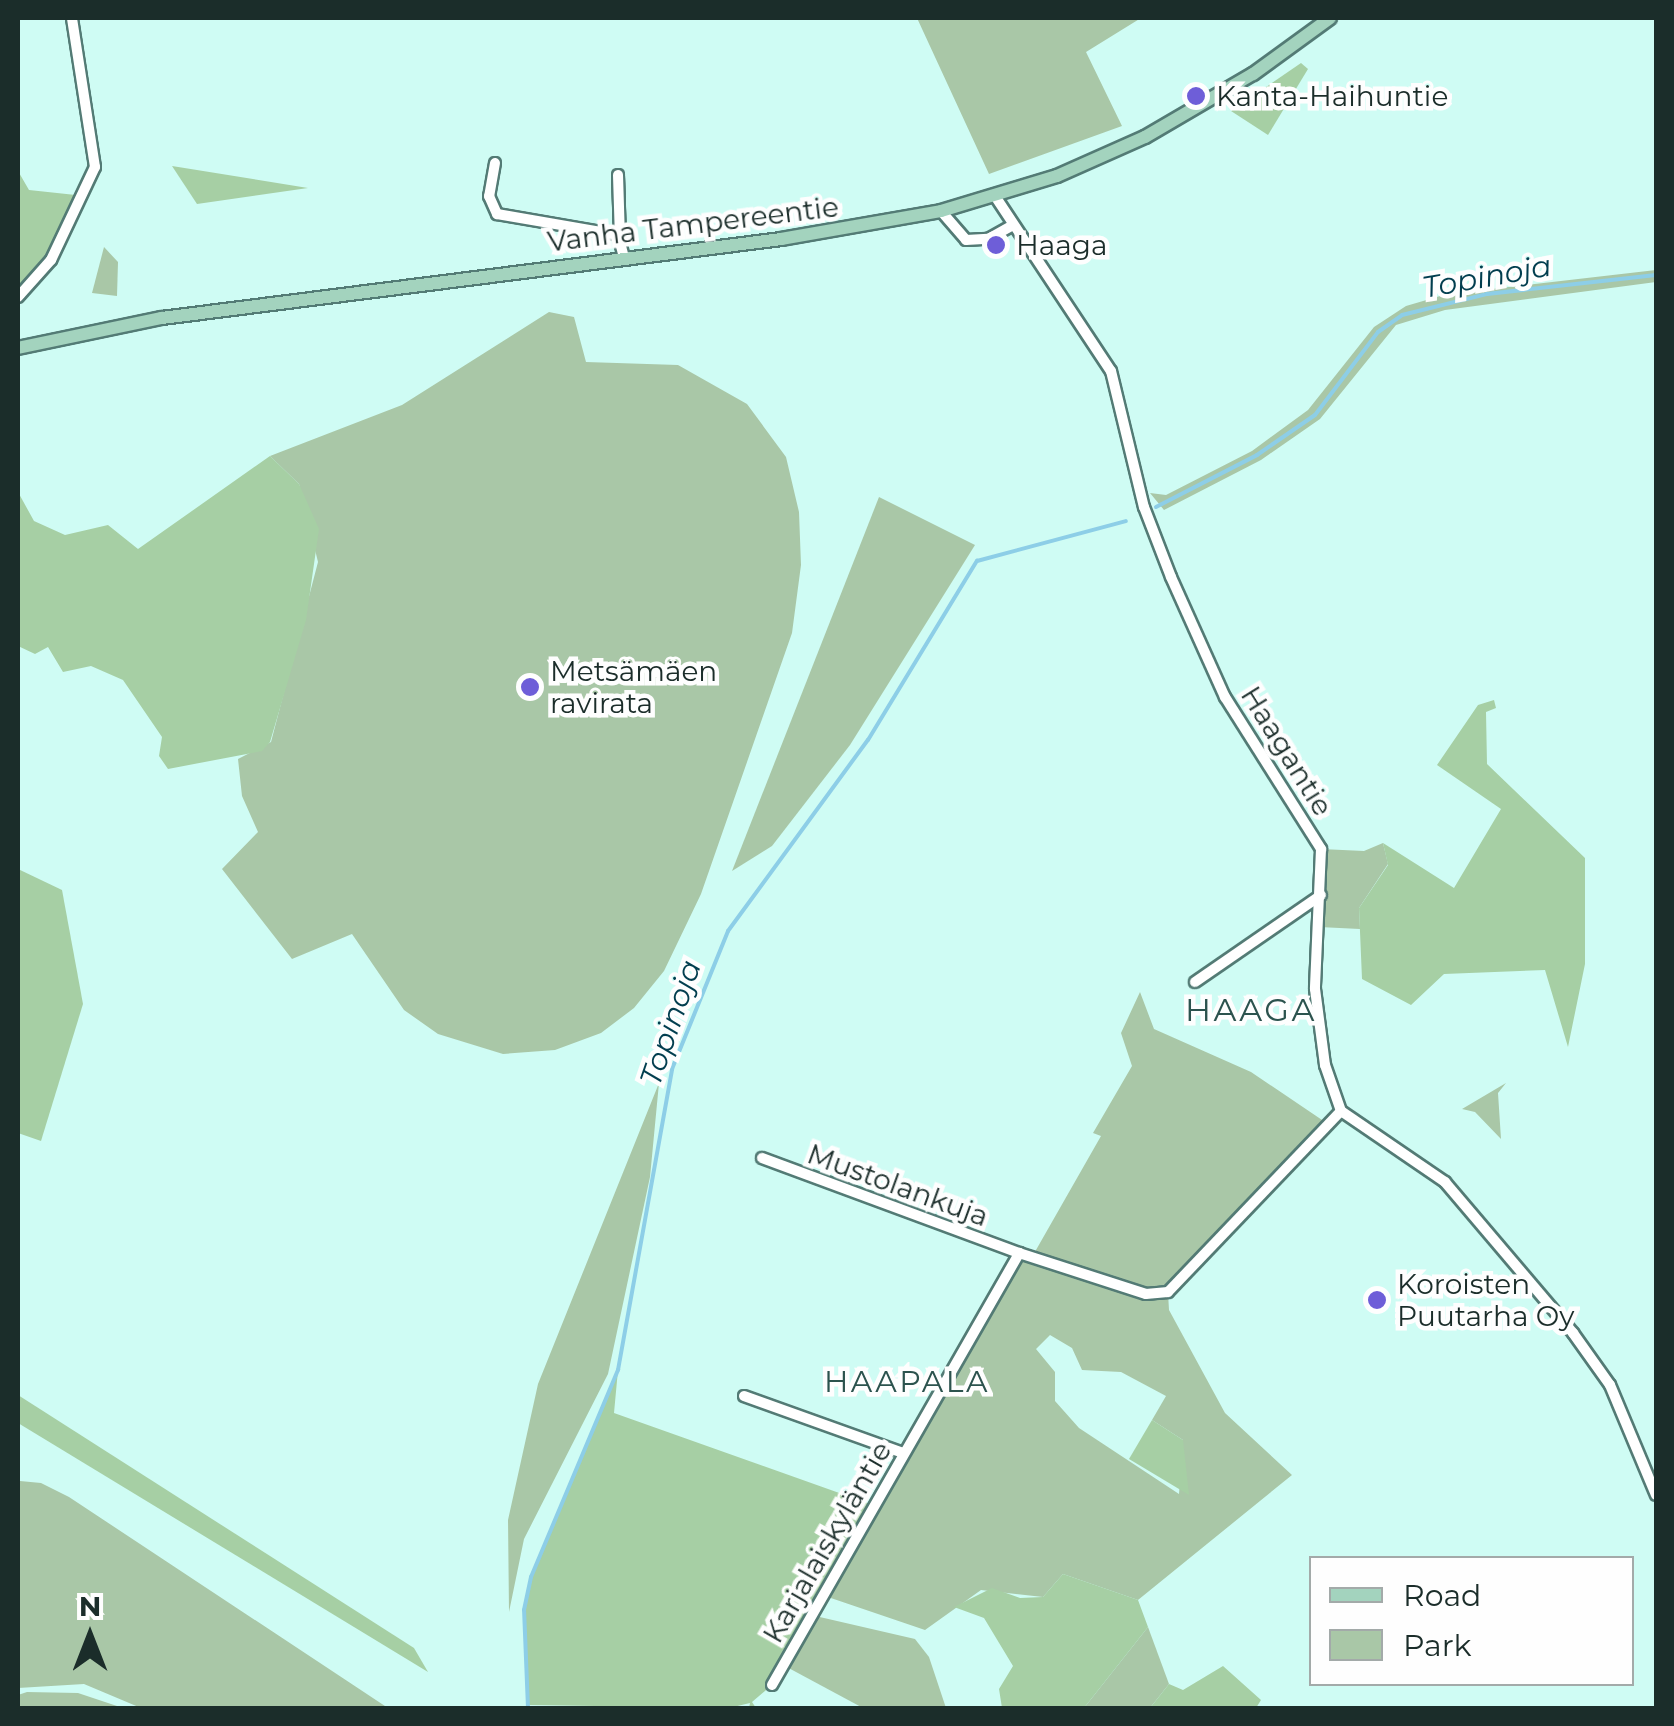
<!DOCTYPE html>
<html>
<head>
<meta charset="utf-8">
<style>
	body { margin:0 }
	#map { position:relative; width:1674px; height:1726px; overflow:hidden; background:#cffcf4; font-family:Montserrat,sans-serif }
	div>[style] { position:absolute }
	.green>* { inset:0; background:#a9c7a7 }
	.forest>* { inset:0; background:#a6cfa4 }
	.stream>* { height:4px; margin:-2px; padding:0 2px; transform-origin:2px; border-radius:2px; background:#8dcee7 }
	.roads { filter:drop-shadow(2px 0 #537b75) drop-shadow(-2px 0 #537b75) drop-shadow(0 2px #537b75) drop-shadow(0 -2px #537b75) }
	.minor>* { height:10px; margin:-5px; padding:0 5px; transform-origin:5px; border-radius:5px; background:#fff }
	.major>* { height:12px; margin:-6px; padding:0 6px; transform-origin:6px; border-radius:6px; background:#a3d3be }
	.dots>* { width:28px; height:28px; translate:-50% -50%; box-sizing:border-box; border:5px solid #fefefe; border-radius:50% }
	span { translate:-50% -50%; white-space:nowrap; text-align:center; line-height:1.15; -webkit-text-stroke:9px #fefefe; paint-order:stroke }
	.poi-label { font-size:28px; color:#1b2d2a }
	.left { translate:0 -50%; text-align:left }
	.street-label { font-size:28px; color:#1b2d2a }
	.water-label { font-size:30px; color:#023e4f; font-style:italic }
	.neighbourhood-label { font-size:30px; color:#2c534e; letter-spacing:2.5px }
	.quarter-label { font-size:32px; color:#2c534e; letter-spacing:2.5px }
	.frame { position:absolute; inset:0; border:20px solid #1b2d2a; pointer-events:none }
	.legend { position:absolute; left:1309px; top:1556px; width:325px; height:130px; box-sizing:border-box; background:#fefefe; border:2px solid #a3aaa9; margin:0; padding:12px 18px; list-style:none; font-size:30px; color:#1b2d2a }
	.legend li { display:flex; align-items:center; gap:20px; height:50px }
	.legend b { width:50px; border:2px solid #a3aaa9 }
	.north { position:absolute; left:40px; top:1586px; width:100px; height:100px; -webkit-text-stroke:8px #fefefe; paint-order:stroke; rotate:0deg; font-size:28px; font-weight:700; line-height:40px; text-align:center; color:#1b2d2a }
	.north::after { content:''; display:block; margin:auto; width:35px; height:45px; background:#1b2d2a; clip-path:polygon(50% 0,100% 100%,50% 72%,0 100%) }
</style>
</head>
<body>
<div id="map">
	<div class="green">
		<i style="clip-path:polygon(917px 18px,1141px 18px,1086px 52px,1122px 126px,989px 174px)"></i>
		<i style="clip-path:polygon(104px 247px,118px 262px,117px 296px,92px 293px)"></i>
		<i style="clip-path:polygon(1656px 270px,1656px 282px,1445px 310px,1396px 325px,1320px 419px,1261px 460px,1164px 510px,1150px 493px,1166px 495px,1252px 451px,1308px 410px,1374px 327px,1406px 306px,1447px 294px)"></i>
		<i style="clip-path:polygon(549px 312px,574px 317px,586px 362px,678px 365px,747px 404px,786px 457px,799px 512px,801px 565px,792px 633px,701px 894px,664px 971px,634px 1008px,601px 1033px,555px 1050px,503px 1054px,438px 1034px,404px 1010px,352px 934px,292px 959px,222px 869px,258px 832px,242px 796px,238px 759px,271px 742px,318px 562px,299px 484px,270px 456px,402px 405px)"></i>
		<i style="clip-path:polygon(879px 497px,975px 545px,850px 745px,772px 846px,732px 871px)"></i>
		<i style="clip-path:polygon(1383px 843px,1388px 864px,1359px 908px,1360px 929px,1319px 927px,1321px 849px,1364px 851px)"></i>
		<i style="clip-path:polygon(evenodd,1140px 992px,1154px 1029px,1251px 1072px,1328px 1124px,1168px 1293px,1169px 1310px,1225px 1413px,1292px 1475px,1138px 1600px,1063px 1574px,1043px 1597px,981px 1590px,925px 1630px,822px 1595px,1019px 1253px,1032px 1257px,1101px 1136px,1093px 1133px,1132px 1066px,1121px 1033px,1140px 992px,1050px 1335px,1072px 1348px,1082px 1370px,1121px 1372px,1166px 1396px,1152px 1420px,1183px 1440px,1179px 1494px,1079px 1428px,1055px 1401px,1055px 1372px,1036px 1349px,1050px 1335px)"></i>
		<i style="clip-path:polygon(659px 1083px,650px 1177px,608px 1374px,524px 1539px,509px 1612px,508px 1520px,538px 1384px)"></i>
		<i style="clip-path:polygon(1506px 1083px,1498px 1093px,1501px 1139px,1475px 1112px,1462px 1109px)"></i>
		<i style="clip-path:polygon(20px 1481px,41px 1483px,69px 1497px,388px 1708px,141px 1708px,84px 1684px,18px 1688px)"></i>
		<i style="clip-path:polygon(811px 1615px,915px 1639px,929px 1657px,946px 1708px,863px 1708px,783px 1665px)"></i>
		<i style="clip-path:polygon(1148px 1627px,1169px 1684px,1150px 1708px,1084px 1708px)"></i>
		<i style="clip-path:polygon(27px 1692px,78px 1693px,123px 1708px,18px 1708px,18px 1695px)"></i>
	</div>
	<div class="forest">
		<i style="clip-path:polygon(1301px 63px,1308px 69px,1268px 135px,1231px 111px)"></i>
		<i style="clip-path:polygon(172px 166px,308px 188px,197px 204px)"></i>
		<i style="clip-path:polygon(18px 171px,29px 190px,85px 196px,51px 260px,18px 297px)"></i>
		<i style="clip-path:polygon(270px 456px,299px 484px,319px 529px,306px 620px,270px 742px,262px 751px,168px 769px,159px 756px,162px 737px,123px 680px,91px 666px,63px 672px,48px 647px,35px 654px,18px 646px,18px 492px,34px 521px,65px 535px,108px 525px,138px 549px)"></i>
		<i style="clip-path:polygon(1494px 700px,1496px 708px,1486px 712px,1487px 764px,1585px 858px,1585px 964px,1568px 1047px,1545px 970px,1444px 974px,1411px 1005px,1362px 979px,1359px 908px,1388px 865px,1383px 843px,1454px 888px,1501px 809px,1437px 765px,1478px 705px)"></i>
		<i style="clip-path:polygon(18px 869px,62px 890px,83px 1004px,41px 1141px,18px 1133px)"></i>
		<i style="clip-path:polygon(618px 1370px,614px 1413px,873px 1505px,772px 1685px,752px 1702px,756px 1708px,749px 1708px,750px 1703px,729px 1708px,528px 1705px,524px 1610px,531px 1577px)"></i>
		<i style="clip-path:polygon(18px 1395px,414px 1648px,428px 1672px,18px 1423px)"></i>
		<i style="clip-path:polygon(1152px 1420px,1183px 1440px,1189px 1495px,1129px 1459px)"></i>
		<i style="clip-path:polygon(1063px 1574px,1138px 1600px,1148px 1627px,1084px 1708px,1002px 1708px,999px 1689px,1013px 1666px,984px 1618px,954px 1607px,992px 1588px,1020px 1598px,1043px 1597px)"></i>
		<i style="clip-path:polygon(1223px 1666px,1261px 1700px,1256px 1708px,1150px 1708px,1169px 1684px,1183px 1690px)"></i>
	</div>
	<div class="stream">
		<i style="left:1156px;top:507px;width:114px;rotate:-27.2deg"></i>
		<i style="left:1257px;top:455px;width:70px;rotate:-34.6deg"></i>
		<i style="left:1315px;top:415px;width:104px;rotate:-52.8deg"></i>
		<i style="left:1378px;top:332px;width:29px;rotate:-35deg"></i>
		<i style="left:1402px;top:315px;width:88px;rotate:-13.9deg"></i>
		<i style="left:1487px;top:294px;width:170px;rotate:-6.4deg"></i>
		<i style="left:528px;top:1708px;width:98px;rotate:-92.3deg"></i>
		<i style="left:524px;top:1610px;width:34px;rotate:-78deg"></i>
		<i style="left:531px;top:1577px;width:225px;rotate:-67.2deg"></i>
		<i style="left:618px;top:1370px;width:306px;rotate:-79.8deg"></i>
		<i style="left:672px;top:1069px;width:149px;rotate:-67.9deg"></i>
		<i style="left:728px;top:931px;width:237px;rotate:-53.8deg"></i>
		<i style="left:868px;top:740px;width:210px;rotate:-58.7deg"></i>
		<i style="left:977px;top:561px;width:154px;rotate:-15deg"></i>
	</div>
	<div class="roads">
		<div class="minor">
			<i style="left:495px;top:163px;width:34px;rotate:100deg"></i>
			<i style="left:489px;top:196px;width:20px;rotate:66deg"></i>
			<i style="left:497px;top:214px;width:123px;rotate:9.8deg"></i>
			<i style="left:618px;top:235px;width:24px;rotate:75deg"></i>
			<i style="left:618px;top:175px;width:62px;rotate:88.2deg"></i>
			<i style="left:995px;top:196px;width:210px;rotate:56.5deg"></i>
			<i style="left:1111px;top:371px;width:140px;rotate:76.4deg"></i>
			<i style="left:1144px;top:507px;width:75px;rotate:68.9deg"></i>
			<i style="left:1171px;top:577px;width:132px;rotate:65.8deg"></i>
			<i style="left:1225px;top:697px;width:180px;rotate:57.7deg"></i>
			<i style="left:1321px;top:849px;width:140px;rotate:92.5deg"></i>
			<i style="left:1315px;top:989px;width:77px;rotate:82.5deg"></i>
			<i style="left:1325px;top:1065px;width:49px;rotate:70.8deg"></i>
			<i style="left:1341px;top:1111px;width:126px;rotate:34.3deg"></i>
			<i style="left:1445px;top:1182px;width:198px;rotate:49.7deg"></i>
			<i style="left:1573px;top:1333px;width:64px;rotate:54.6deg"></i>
			<i style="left:1610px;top:1385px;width:119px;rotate:67.3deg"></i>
			<i style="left:941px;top:211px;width:38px;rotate:49deg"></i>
			<i style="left:966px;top:240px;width:22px;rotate:-3deg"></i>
			<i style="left:988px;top:239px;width:29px;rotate:-29deg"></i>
			<i style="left:18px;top:297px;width:50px;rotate:-48.3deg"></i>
			<i style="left:51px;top:260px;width:103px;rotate:-64.7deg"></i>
			<i style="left:95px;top:167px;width:151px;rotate:-98.8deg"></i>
			<i style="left:1195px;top:982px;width:153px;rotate:-34.6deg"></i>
			<i style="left:762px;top:1158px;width:274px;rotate:20.3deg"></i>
			<i style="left:744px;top:1396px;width:169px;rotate:19.7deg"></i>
			<i style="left:772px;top:1685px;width:498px;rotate:-60.2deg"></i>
			<i style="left:1019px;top:1253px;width:133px;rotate:17.9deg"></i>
			<i style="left:1146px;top:1294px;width:22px;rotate:-5deg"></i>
			<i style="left:1168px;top:1292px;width:250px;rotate:-46.3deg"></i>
		</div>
		<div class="major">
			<i style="left:18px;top:348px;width:147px;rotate:-11.8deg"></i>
			<i style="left:162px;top:318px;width:624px;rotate:-7.27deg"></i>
			<i style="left:781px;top:239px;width:162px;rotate:-9.9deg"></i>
			<i style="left:941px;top:211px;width:121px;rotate:-16.8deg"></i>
			<i style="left:1057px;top:176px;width:96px;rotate:-23.9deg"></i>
			<i style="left:1145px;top:137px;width:125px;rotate:-30.3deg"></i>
			<i style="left:1253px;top:74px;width:95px;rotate:-36deg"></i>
		</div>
	</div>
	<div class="dots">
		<i style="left:1196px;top:96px;background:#6e5ed8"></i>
		<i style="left:996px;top:245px;background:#6e5ed8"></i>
		<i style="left:530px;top:687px;background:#6e5ed8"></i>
		<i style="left:1377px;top:1300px;background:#6e5ed8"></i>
	</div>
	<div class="poi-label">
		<span class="left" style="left:1216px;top:96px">Kanta-Haihuntie</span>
		<span class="left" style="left:1016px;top:245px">Haaga</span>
		<span class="left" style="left:550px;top:687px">Metsämäen<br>ravirata</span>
		<span class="left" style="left:1397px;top:1300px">Koroisten<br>Puutarha Oy</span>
	</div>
	<div class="street-label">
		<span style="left:693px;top:224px;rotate:-7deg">Vanha Tampereentie</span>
		<span style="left:1287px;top:751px;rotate:58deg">Haagantie</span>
		<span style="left:898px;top:1185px;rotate:20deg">Mustolankuja</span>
		<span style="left:827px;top:1542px;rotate:-60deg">Karjalaiskyläntie</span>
	</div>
	<div class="water-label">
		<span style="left:1487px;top:277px;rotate:-10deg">Topinoja</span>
		<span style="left:671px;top:1023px;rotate:-71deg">Topinoja</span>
	</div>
	<div class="neighbourhood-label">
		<span style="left:907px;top:1382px">HAAPALA</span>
	</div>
	<div class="quarter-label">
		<span style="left:1251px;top:1010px">HAAGA</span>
	</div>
	<div class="frame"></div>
	<ul class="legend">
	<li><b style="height:12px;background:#a3d3be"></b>Road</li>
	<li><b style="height:28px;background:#a9c7a7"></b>Park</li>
	</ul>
	<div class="north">N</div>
</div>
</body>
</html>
